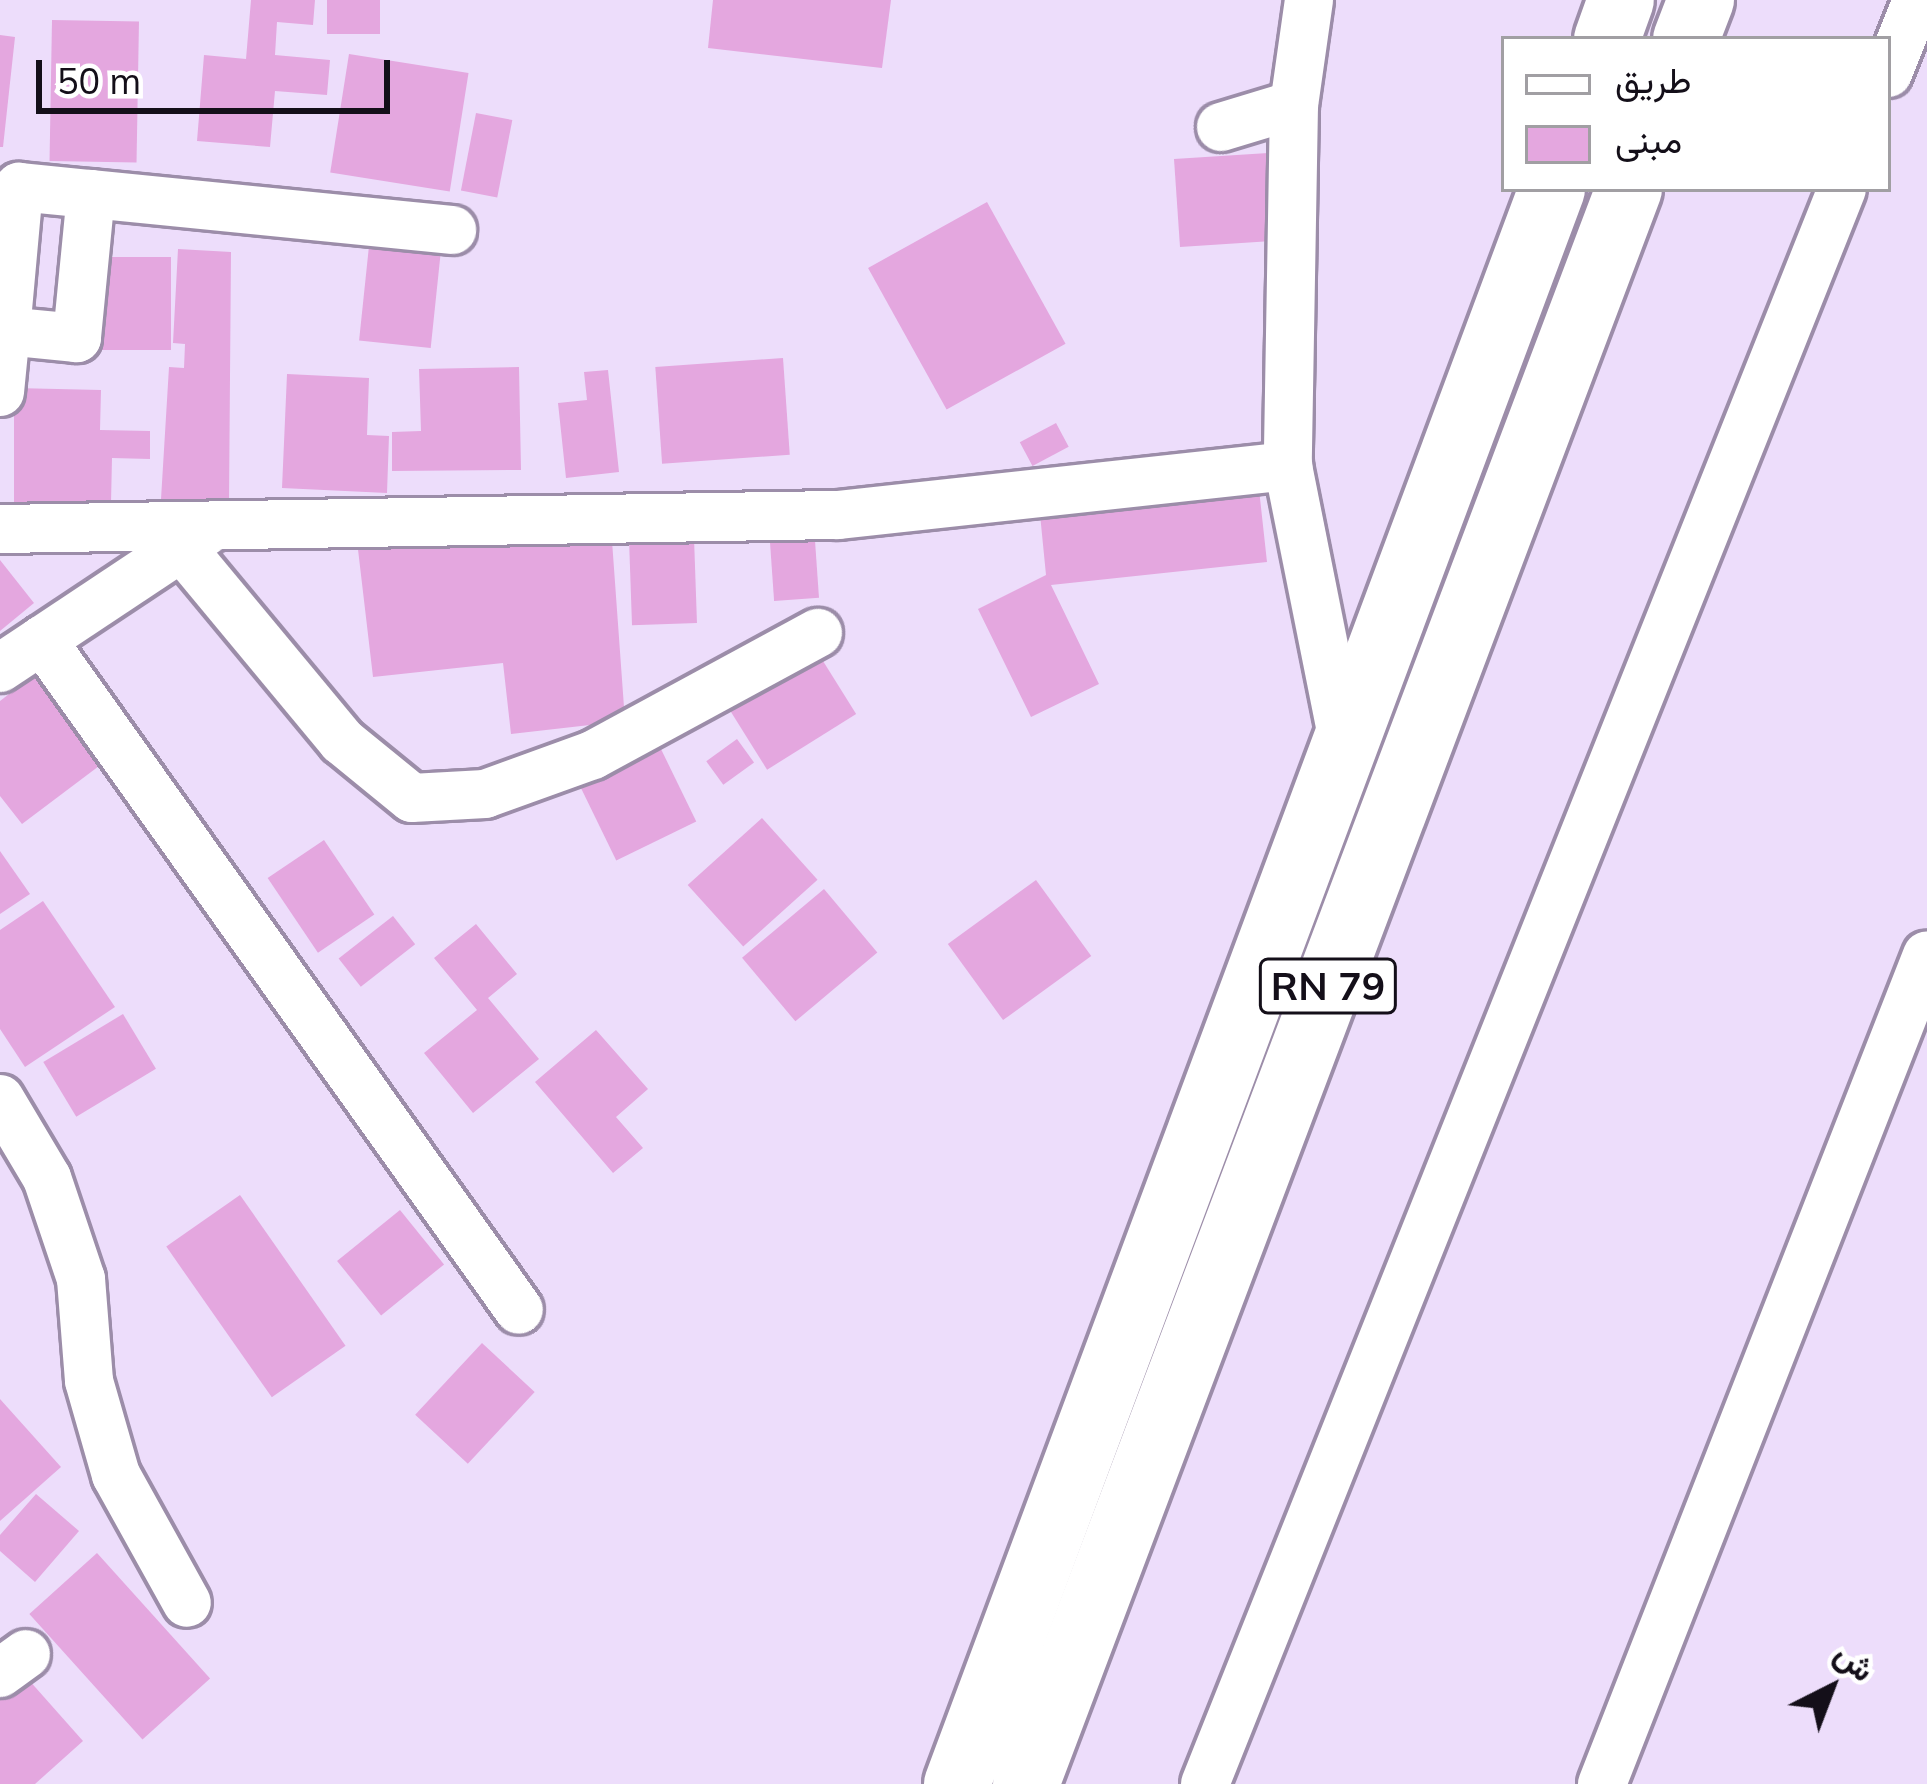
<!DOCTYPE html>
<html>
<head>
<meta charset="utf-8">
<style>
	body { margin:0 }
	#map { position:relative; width:1927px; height:1784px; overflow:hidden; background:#edddfb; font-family:Mulish,Vazirmatn,sans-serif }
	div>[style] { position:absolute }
	.building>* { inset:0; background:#e4a7df; transform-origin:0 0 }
	.roads { filter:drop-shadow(3px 0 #9c8da9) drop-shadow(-3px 0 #9c8da9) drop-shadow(0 3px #9c8da9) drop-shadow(0 -3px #9c8da9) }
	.minor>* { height:48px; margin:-24px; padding:0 24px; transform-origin:24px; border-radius:24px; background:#fff }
	.highway>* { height:66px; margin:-33px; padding:0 33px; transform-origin:33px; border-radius:33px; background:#fff }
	span { translate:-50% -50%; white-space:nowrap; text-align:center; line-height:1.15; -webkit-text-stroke:9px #fff; paint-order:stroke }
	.shield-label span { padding:3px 9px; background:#fff; border:3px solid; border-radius:9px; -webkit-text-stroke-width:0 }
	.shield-label { font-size:39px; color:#140f19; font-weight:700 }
	.legend { position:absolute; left:1501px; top:36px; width:390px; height:156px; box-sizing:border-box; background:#fff; border:3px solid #a19fa3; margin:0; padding:15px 21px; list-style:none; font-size:36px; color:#140f19 }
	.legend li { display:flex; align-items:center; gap:24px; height:60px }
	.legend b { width:60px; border:3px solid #a19fa3 }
	.north { position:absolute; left:1771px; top:1628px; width:120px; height:120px; -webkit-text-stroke:9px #fff; paint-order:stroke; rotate:42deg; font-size:33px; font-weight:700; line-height:48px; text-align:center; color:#140f19 }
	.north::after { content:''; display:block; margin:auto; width:42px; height:54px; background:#140f19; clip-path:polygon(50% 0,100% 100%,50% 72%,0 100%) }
	.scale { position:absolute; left:36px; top:60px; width:354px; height:54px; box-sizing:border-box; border:6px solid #140f19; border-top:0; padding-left:15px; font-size:36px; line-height:42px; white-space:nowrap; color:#140f19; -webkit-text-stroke:9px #fff; paint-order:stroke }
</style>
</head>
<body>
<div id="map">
	<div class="building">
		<i style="clip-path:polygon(251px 0,315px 0,313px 25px,277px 22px,275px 55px,330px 60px,327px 95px,275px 91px,270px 147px,197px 141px,204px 55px,246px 59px)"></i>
		<i style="left:327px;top:0;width:53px;height:34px"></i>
		<i style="clip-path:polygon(713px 0,891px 0,882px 68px,708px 48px)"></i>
		<i style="left:52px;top:20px;width:87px;height:141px;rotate:1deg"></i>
		<i style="clip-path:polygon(0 35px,15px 37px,3px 147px,0 147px)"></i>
		<i style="left:349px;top:54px;width:121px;height:120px;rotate:9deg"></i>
		<i style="left:476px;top:113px;width:37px;height:79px;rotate:11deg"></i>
		<i style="clip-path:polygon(1299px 151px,1272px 241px,1180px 247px,1174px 159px)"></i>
		<i style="left:987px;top:202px;width:162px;height:136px;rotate:61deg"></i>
		<i style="left:371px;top:227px;width:72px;height:114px;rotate:6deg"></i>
		<i style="clip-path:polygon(178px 249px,231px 252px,229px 503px,161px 499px,169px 367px,184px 368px,185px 344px,173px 343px)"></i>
		<i style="left:100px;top:257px;width:71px;height:93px"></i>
		<i style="left:783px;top:358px;width:97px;height:128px;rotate:86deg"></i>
		<i style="clip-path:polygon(519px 367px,521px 470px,392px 471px,392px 432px,421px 431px,419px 369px)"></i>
		<i style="clip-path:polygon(608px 370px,619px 472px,566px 478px,558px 403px,587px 400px,584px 372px)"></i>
		<i style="clip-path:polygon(287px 374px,369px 378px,367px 435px,389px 436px,387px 493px,282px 488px)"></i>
		<i style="clip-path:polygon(14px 388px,101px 390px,100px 430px,150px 431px,150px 459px,112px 458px,111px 503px,14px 502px)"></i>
		<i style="left:1056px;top:423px;width:27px;height:41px;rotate:62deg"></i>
		<i style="clip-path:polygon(1258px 480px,1267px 562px,1051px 585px,1099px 684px,1031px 717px,978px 609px,1046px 575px,1039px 504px)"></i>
		<i style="left:693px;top:509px;width:114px;height:65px;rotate:88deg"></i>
		<i style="left:813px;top:512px;width:86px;height:45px;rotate:86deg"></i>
		<i style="clip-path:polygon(610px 513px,625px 721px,511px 734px,503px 663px,373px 677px,357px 541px)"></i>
		<i style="clip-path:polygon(0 560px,34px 603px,0 631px)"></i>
		<i style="left:818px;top:653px;width:72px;height:105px;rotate:58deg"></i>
		<i style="clip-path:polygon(43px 668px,111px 757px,22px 824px,0 796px,0 701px)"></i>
		<i style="left:737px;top:739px;width:29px;height:38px;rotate:54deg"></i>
		<i style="left:659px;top:745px;width:85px;height:89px;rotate:64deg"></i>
		<i style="left:762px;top:818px;width:83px;height:100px;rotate:48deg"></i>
		<i style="left:324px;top:840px;width:90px;height:68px;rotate:56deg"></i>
		<i style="clip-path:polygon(0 851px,30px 894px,0 914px)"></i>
		<i style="left:1036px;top:880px;width:94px;height:109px;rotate:54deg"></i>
		<i style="left:824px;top:889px;width:83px;height:107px;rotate:50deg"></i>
		<i style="clip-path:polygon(43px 901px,115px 1007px,25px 1067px,0 1029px,0 930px)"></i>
		<i style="left:393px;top:916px;width:36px;height:69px;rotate:52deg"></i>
		<i style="clip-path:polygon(476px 924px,517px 974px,488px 998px,539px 1059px,473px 1113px,424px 1053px,477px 1010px,434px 958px)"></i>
		<i style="left:123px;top:1014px;width:64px;height:93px;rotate:59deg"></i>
		<i style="clip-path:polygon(596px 1030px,648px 1089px,616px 1117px,643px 1148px,613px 1173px,535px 1082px)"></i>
		<i style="left:240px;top:1195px;width:184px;height:90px;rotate:55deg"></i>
		<i style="left:400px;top:1210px;width:70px;height:81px;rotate:51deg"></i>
		<i style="left:482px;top:1343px;width:72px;height:98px;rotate:43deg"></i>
		<i style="clip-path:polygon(0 1399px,61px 1467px,0 1521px)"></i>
		<i style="clip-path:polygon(36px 1494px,79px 1531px,35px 1582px,0 1551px,0 1535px)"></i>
		<i style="left:97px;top:1553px;width:169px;height:91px;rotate:48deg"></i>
		<i style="clip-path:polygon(20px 1670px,83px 1741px,35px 1784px,0 1784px,0 1688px)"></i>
	</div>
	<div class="roads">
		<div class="minor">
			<i style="left:1309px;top:0;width:106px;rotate:98.1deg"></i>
			<i style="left:1294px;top:105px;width:361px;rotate:91deg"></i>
			<i style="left:1288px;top:466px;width:290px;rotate:78.7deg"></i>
			<i style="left:1888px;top:73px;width:79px;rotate:-68.3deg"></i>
			<i style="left:1221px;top:127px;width:76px;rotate:-16.8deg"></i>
			<i style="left:91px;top:194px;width:145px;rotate:95.6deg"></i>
			<i style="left:77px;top:338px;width:71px;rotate:-174.4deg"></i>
			<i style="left:6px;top:331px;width:145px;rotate:-84.8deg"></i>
			<i style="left:19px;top:187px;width:72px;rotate:5.6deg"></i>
			<i style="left:91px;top:194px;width:363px;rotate:5.7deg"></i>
			<i style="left:0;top:392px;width:61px;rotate:-84.4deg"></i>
			<i style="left:0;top:529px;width:838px;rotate:-0.96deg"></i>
			<i style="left:838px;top:515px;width:453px;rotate:-6.2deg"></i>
			<i style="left:181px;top:547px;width:252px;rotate:50.3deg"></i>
			<i style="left:342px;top:741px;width:90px;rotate:39.2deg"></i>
			<i style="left:412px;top:798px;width:73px;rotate:-3.1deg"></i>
			<i style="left:485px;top:794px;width:115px;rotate:-19.9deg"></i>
			<i style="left:593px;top:755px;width:256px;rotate:-28.5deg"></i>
			<i style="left:42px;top:640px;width:822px;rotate:54.55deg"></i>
			<i style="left:0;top:668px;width:247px;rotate:-33.6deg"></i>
			<i style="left:0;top:1099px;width:92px;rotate:59.3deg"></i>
			<i style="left:47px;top:1178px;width:107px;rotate:71.4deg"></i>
			<i style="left:81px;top:1279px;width:102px;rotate:85.5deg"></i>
			<i style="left:89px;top:1381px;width:98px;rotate:74deg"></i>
			<i style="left:116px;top:1475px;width:146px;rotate:61deg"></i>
			<i style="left:0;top:1673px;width:32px;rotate:-36deg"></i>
			<i style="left:1205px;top:1784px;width:1717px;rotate:-68.23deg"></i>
			<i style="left:1602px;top:1784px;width:890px;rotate:-68.59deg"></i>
		</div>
		<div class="highway">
			<i style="left:1607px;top:39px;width:41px;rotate:-70.3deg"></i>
			<i style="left:1686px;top:39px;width:42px;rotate:-69deg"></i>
			<i style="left:957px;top:1784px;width:1702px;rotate:-69.54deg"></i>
			<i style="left:1026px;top:1784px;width:1705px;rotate:-69.29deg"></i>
		</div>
	</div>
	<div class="shield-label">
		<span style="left:1328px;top:986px">RN 79</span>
	</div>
	<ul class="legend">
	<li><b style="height:15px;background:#fff"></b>طريق</li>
	<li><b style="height:33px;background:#e4a7df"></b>مبنى</li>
	</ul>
	<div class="north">ش</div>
	<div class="scale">50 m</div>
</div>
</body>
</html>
